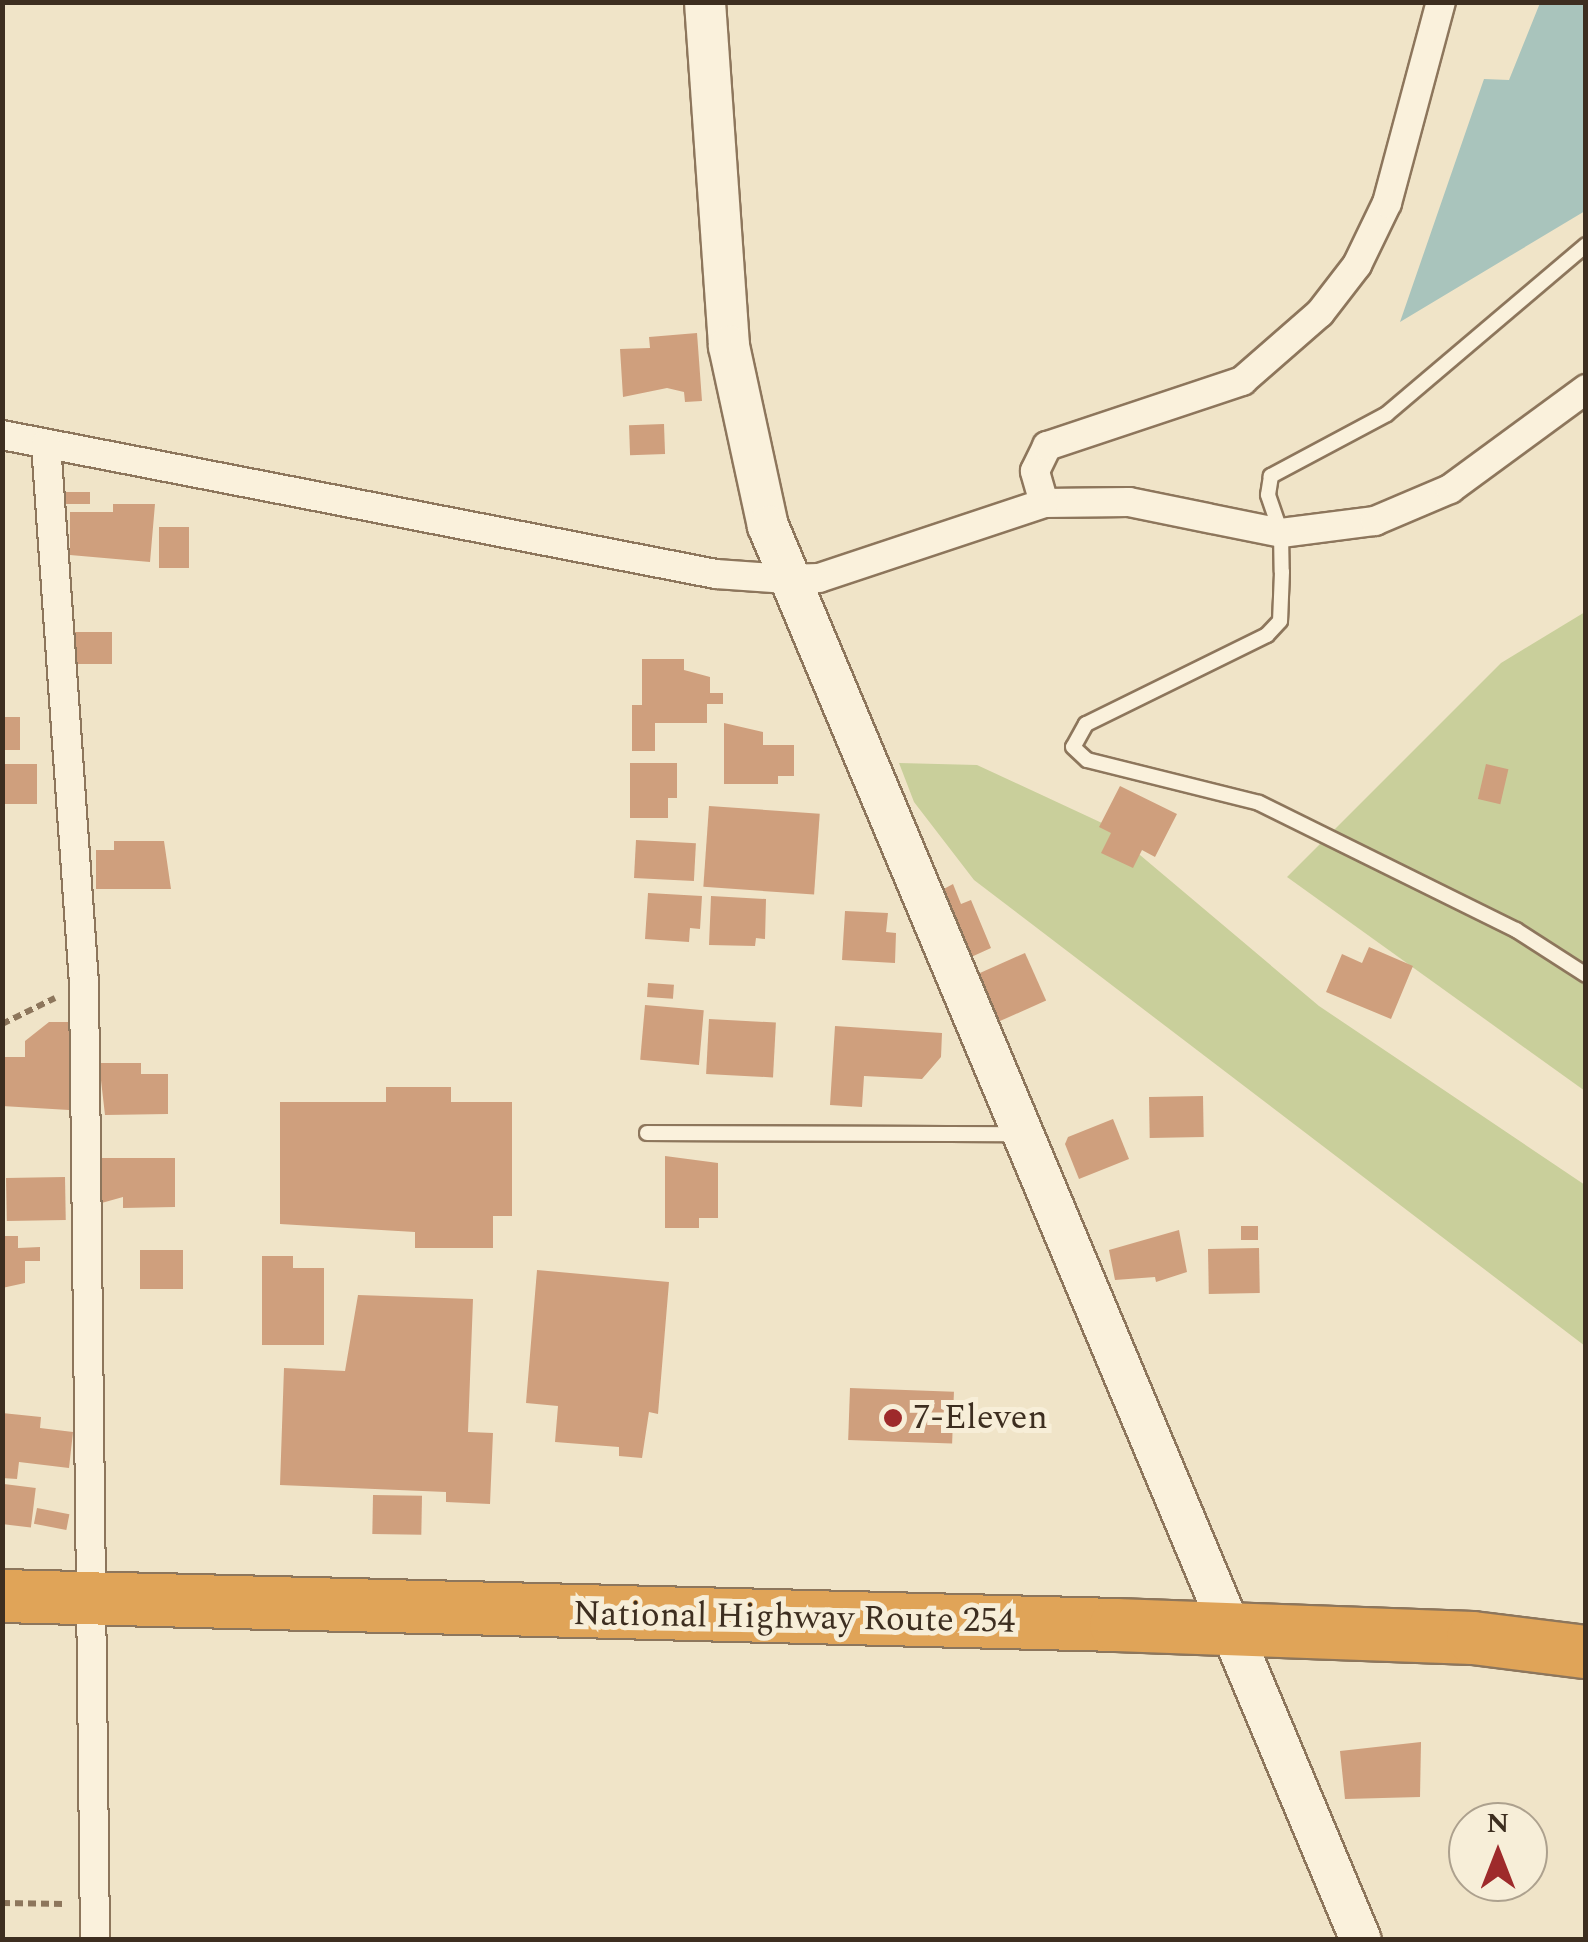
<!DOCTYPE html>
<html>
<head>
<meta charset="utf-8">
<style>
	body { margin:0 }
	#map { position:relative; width:1588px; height:1942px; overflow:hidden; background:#f0e4c8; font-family:Spectral,serif }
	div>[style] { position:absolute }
	.green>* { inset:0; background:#c9cf9b }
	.water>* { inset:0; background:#a9c4bc }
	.building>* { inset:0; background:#cf9f7d; transform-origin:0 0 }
	.path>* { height:6px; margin-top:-3px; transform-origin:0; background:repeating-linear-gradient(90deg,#8d765c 0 8px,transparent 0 13px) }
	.roads { filter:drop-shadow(2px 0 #8d765c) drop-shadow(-2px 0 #8d765c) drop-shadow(0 2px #8d765c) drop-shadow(0 -2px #8d765c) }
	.lane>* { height:14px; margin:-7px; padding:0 7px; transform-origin:7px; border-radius:7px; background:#faf1dc }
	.street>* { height:28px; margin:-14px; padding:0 14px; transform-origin:14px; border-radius:14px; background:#faf1dc }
	.secondary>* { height:40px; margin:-20px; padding:0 20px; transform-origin:20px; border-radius:20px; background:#faf1dc }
	.highway>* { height:52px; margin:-26px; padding:0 26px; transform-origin:26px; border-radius:26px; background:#e0a458 }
	.dots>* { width:28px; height:28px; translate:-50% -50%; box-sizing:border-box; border:5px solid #f7eed8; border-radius:50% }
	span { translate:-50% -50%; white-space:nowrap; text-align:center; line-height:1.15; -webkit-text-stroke:10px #f7eed8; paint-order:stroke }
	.poi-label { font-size:35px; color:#3d2e20 }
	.left { translate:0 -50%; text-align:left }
	.street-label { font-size:35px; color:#3d2e20 }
	.frame { position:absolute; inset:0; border:5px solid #3d2e20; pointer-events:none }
	.north { position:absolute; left:1448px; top:1802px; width:100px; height:100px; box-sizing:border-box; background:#f7eed8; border:2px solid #ada18e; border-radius:50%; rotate:0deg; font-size:28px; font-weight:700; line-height:40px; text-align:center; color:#3d2e20 }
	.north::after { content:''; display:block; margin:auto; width:35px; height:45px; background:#9e2a2b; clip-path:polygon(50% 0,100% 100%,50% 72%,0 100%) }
</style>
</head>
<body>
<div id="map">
	<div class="green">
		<i style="clip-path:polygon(1585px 612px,1585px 1091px,1287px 877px,1501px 663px)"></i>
		<i style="clip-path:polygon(899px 763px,977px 765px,1102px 823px,1319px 1006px,1585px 1185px,1585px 1346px,974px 880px,914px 802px)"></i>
	</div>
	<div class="water">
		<i style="clip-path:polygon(1540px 3px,1585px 3px,1585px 211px,1400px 322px,1484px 79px,1509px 80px)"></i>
	</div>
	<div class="building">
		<i style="clip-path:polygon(697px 333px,702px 401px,685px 402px,684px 392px,667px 388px,623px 397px,620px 349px,650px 348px,649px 337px)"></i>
		<i style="left:664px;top:424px;width:30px;height:35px;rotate:88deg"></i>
		<i style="left:63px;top:492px;width:27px;height:12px"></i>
		<i style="clip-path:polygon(113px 504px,155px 504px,150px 562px,70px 555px,70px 512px,113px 512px)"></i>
		<i style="left:159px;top:527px;width:30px;height:41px"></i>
		<i style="left:71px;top:632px;width:41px;height:32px"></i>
		<i style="clip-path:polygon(642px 659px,684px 659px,684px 670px,710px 677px,710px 693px,723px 693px,723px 704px,707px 704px,707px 723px,655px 723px,655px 751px,632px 751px,632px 705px,642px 705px)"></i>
		<i style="left:2px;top:717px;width:18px;height:33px"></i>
		<i style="clip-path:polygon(724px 723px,763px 732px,763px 745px,794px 745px,794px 776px,778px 776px,778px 784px,724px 784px)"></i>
		<i style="clip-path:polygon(630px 763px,677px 763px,677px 798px,668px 798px,668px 818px,630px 818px)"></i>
		<i style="left:37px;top:764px;width:40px;height:35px;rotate:90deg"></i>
		<i style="left:1486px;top:764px;width:23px;height:36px;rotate:13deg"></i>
		<i style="clip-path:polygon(1120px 786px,1177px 814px,1155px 857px,1142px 850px,1133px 868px,1101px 853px,1111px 833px,1099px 827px)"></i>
		<i style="left:709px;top:806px;width:111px;height:81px;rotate:4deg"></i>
		<i style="left:636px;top:840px;width:60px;height:38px;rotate:3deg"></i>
		<i style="clip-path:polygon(114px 841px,164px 841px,171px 889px,96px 889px,96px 850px,114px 850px)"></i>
		<i style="clip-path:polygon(953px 884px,961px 904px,971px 900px,991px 948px,969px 958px,940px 891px)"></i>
		<i style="clip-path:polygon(648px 893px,702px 896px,700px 929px,690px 928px,689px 942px,645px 939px)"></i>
		<i style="clip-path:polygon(711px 896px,766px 899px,765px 939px,756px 938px,755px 946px,709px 945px)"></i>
		<i style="clip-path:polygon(845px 911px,888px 913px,886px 932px,896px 933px,895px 963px,842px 960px)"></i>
		<i style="clip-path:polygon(1369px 947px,1413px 966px,1391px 1019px,1326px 992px,1342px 954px,1362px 963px)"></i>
		<i style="left:1025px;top:953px;width:52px;height:53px;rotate:66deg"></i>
		<i style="left:648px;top:983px;width:26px;height:14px;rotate:4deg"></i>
		<i style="left:645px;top:1005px;width:59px;height:55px;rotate:5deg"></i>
		<i style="left:709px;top:1019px;width:67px;height:55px;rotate:3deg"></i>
		<i style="clip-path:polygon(49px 1022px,69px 1022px,69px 1110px,2px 1106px,2px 1057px,25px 1057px,25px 1041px)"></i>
		<i style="clip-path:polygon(835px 1026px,942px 1033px,941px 1057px,922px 1079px,864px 1076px,862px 1107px,830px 1105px)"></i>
		<i style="clip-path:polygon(99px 1063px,141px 1063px,141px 1074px,168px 1074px,168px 1114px,105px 1115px)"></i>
		<i style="clip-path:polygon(386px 1087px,451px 1087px,451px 1102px,512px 1102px,512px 1216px,493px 1216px,493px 1248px,415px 1248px,415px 1232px,280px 1224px,280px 1102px,386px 1102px)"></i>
		<i style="left:1203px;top:1096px;width:41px;height:54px;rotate:89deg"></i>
		<i style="clip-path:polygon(1113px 1119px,1129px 1159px,1079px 1179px,1065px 1144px,1068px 1137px)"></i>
		<i style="clip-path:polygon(665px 1156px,718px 1163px,718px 1218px,699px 1218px,699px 1228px,665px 1228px)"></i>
		<i style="clip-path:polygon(98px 1158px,175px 1158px,175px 1207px,123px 1208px,123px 1197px,98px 1204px)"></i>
		<i style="left:65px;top:1177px;width:43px;height:59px;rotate:89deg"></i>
		<i style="left:1241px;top:1226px;width:17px;height:14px"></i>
		<i style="clip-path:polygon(1179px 1230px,1187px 1272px,1156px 1282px,1155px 1277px,1115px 1280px,1109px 1250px)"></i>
		<i style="clip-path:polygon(2px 1236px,18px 1236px,18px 1248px,40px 1247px,40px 1261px,25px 1261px,25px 1283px,2px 1288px)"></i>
		<i style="left:1259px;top:1248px;width:45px;height:51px;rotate:89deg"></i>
		<i style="left:140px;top:1250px;width:43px;height:39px"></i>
		<i style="clip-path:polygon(262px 1256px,293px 1256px,293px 1268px,324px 1268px,324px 1345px,262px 1345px)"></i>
		<i style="clip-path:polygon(537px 1270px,669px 1282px,658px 1414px,649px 1412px,642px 1458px,619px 1456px,619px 1447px,555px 1442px,558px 1406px,526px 1403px)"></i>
		<i style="clip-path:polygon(358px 1295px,473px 1299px,468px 1432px,493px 1433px,490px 1504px,446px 1502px,446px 1492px,280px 1485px,284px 1368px,345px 1371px)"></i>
		<i style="left:850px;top:1388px;width:104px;height:52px;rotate:2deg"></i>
		<i style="clip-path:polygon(2px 1413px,41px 1417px,40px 1428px,73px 1432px,69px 1468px,19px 1462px,17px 1479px,2px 1478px)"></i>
		<i style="left:4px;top:1484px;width:32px;height:40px;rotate:7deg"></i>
		<i style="left:373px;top:1495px;width:49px;height:39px;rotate:1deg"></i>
		<i style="left:37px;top:1508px;width:33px;height:16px;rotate:11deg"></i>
		<i style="clip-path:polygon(1421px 1742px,1420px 1797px,1345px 1799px,1340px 1751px)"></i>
	</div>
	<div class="path">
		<i style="left:2px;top:1024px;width:59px;rotate:-26.1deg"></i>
		<i style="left:2px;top:1903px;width:63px;rotate:0.9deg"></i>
	</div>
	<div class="roads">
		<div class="lane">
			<i style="left:1586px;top:245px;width:261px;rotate:139.7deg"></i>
			<i style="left:1387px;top:414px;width:132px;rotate:151.9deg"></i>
			<i style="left:1271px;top:476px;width:19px;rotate:99deg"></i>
			<i style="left:1268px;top:495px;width:40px;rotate:71.1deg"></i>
			<i style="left:1281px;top:533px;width:39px;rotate:89deg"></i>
			<i style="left:1282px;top:572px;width:49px;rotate:92.3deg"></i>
			<i style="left:1280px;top:621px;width:19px;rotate:133deg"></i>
			<i style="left:1267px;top:635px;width:202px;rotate:153.8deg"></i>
			<i style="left:1086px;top:724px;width:26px;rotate:119deg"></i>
			<i style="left:1073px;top:747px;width:19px;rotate:43deg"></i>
			<i style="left:1087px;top:760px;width:177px;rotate:14deg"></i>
			<i style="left:1259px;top:803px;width:287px;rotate:26.3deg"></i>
			<i style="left:1516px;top:930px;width:83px;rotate:32.7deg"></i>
			<i style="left:647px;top:1133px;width:370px;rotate:0.2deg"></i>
		</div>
		<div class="street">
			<i style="left:2px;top:435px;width:727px;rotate:11.02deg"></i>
			<i style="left:716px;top:574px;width:71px;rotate:4deg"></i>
			<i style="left:787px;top:579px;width:32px;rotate:-2deg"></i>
			<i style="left:819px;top:578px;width:237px;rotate:-18.4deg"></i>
			<i style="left:1044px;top:503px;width:85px;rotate:-0.7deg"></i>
			<i style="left:1129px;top:502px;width:155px;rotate:11.5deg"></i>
			<i style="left:1281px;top:533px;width:95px;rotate:-7.3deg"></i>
			<i style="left:1375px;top:521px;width:82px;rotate:-23.1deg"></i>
			<i style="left:1450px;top:489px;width:169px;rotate:-36.3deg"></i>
			<i style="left:46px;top:444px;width:541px;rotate:85.97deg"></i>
			<i style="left:84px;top:984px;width:954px;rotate:89.34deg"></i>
			<i style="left:1044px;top:503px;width:33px;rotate:-106deg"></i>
			<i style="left:1035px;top:471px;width:28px;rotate:-64deg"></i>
			<i style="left:1047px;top:446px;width:206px;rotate:-18.4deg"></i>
			<i style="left:1242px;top:381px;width:103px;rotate:-41.1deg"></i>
			<i style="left:1320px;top:313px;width:61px;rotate:-52.4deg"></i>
			<i style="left:1357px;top:265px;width:69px;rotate:-64.2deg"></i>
			<i style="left:1387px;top:203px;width:208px;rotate:-75deg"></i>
		</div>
		<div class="secondary">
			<i style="left:705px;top:2px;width:345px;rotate:86deg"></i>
			<i style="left:729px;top:346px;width:184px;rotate:77.8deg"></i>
			<i style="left:768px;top:526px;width:1533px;rotate:67.25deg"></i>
		</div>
		<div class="highway">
			<i style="left:2px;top:1596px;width:1114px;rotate:1.49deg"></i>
			<i style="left:1116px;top:1625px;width:357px;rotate:2.1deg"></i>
			<i style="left:1473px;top:1638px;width:114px;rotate:7.1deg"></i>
		</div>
	</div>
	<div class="dots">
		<i style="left:893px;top:1418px;background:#9e2a2b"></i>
	</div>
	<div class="poi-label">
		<span class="left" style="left:913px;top:1418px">7-Eleven</span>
	</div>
	<div class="street-label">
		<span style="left:794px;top:1618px;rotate:1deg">National Highway Route 254</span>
	</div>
	<div class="frame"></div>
	<div class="north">N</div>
</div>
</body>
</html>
